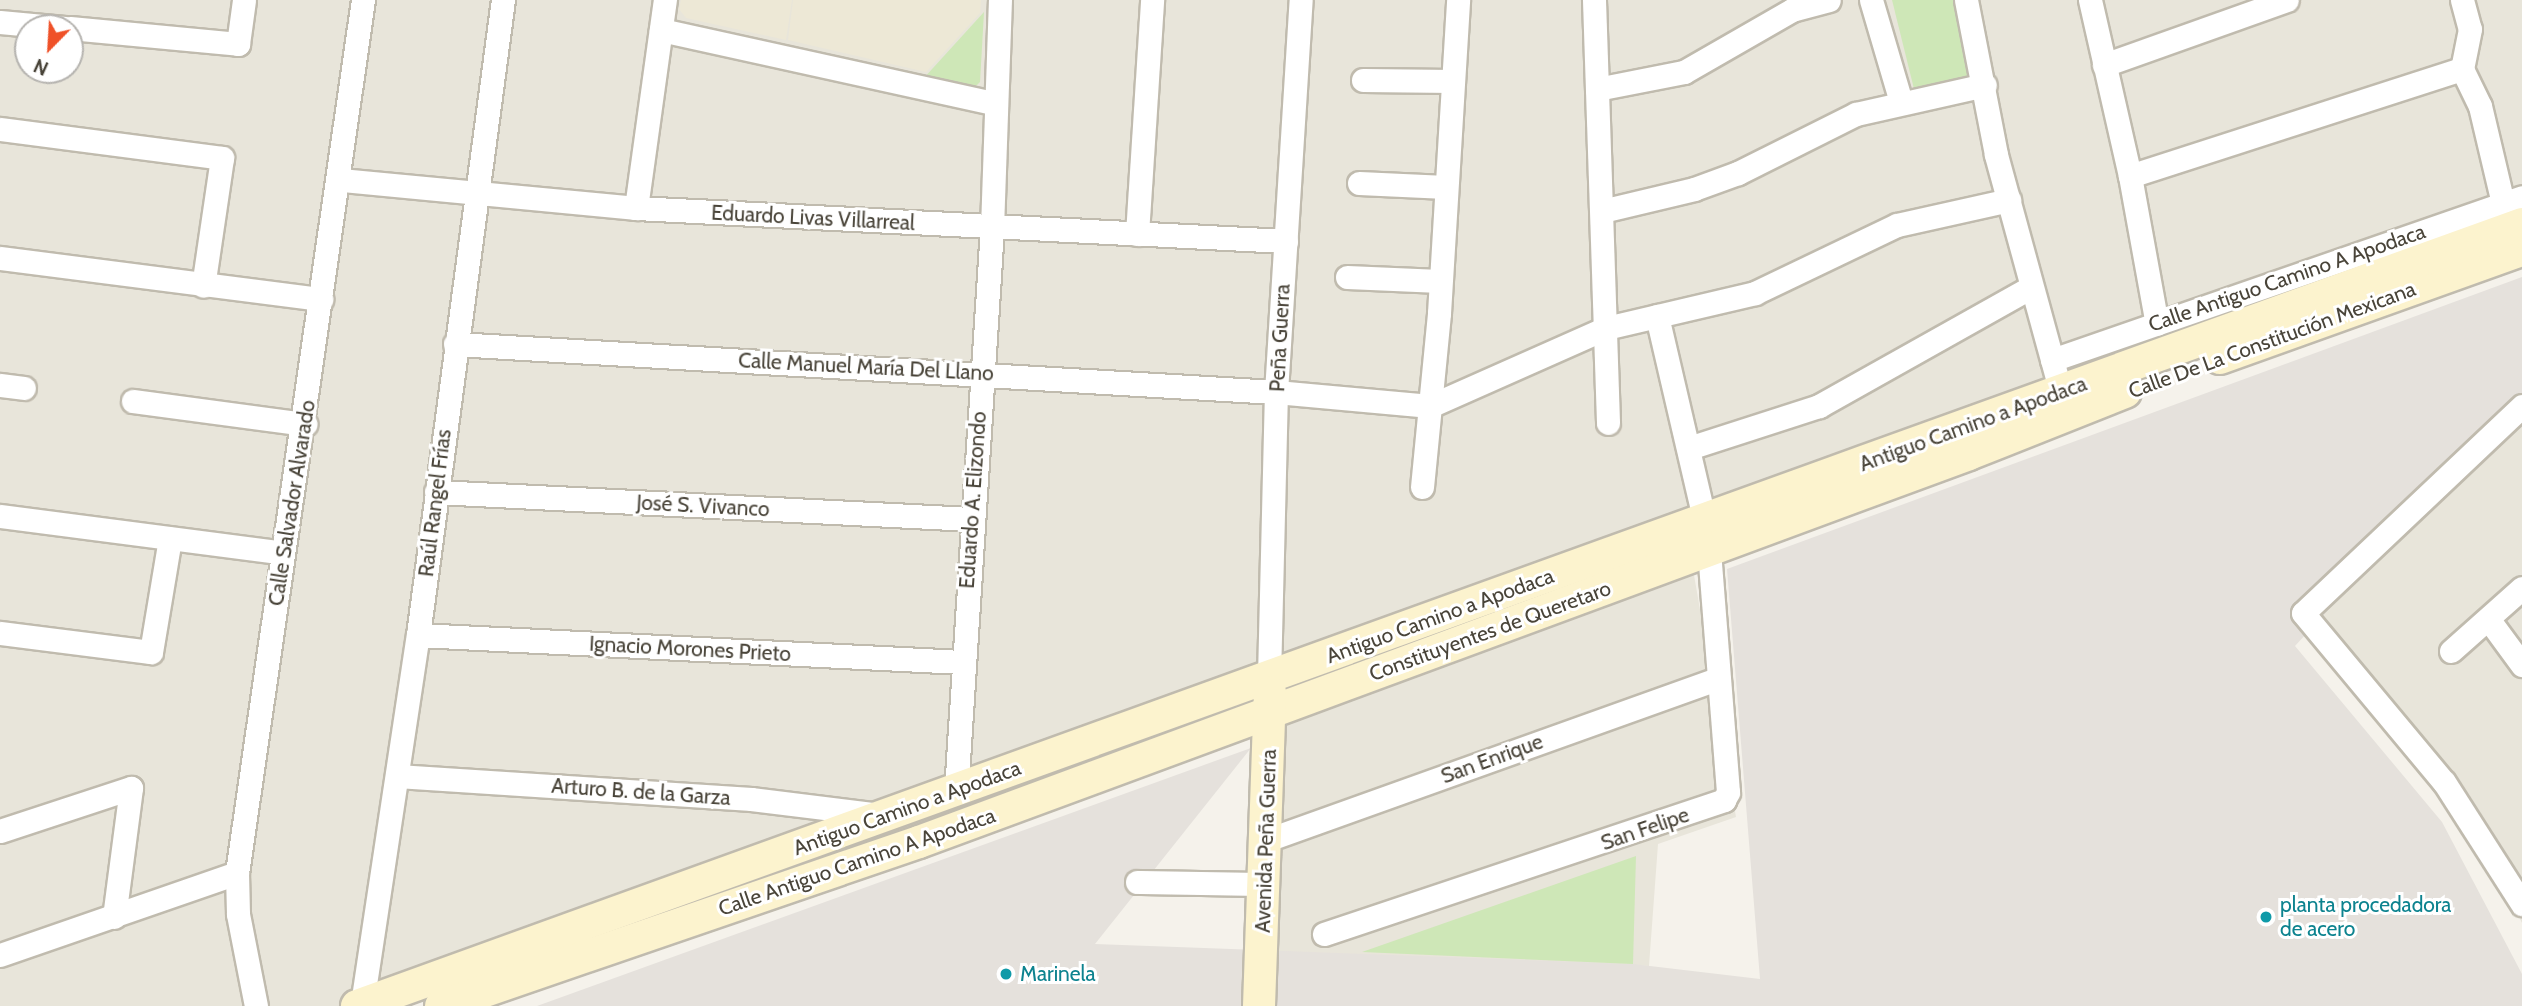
<!DOCTYPE html>
<html>
<head>
<meta charset="utf-8">
<style>
	body { margin:0 }
	#map { position:relative; width:2522px; height:1006px; overflow:hidden; background:#f5f2eb; font-family:Cabin,sans-serif }
	div>[style] { position:absolute }
	.residential>* { inset:0; background:#e8e5da }
	.industrial>* { inset:0; background:#e5e1dc }
	.education>* { inset:0; background:#ede8d6 }
	.green>* { inset:0; background:#cee7b7 }
	.roads { filter:drop-shadow(2px 0 #c0bbae) drop-shadow(-2px 0 #c0bbae) drop-shadow(0 2px #c0bbae) drop-shadow(0 -2px #c0bbae) }
	.street>* { height:23px; margin:-11.5px; padding:0 11.5px; transform-origin:11.5px; border-radius:11.5px; background:#fff }
	.secondary>* { height:32px; margin:-16px; padding:0 16px; transform-origin:16px; border-radius:16px; background:#fcf3ce }
	.dots>* { width:19px; height:19px; translate:-50% -50%; box-sizing:border-box; border:4px solid #fff; border-radius:50% }
	span { translate:-50% -50%; white-space:nowrap; text-align:center; line-height:1.15; -webkit-text-stroke:6px #fff; paint-order:stroke }
	.street-label { font-size:21px; color:#494439 }
	.culture-label { font-size:21px; color:#0d838f }
	.left { translate:0 -50%; text-align:left }
	.north { position:absolute; left:14px; top:14px; width:70px; height:70px; box-sizing:border-box; background:#fff; border:2px solid #b6b4b0; border-radius:50%; rotate:204deg; font-size:19px; font-weight:700; line-height:28px; text-align:center; color:#494439 }
	.north::after { content:''; display:block; margin:auto; width:24px; height:32px; background:#ef5128; clip-path:polygon(50% 0,100% 100%,50% 72%,0 100%) }
</style>
</head>
<body>
<div id="map">
	<div class="residential">
		<i style="clip-path:polygon(evenodd,0 0,2522px 0,2522px 233px,381px 1006px,0 1006px,0 0,28px 28px,70px 28px,70px 70px,28px 70px,28px 28px)"></i>
		<i style="clip-path:polygon(2522px 420px,2522px 923px,2454px 788px,2317px 614px)"></i>
		<i style="clip-path:polygon(1694px 575px,1736px 817px,1658px 844px,1649px 966px,1266px 952px,1288px 716px)"></i>
	</div>
	<div class="industrial">
		<i style="clip-path:polygon(2522px 277px,2522px 400px,2295px 646px,2442px 822px,2522px 974px,2522px 1006px,537px 1006px,1251px 748px,1095px 944px,1633px 964px,1760px 979px,1727px 569px)"></i>
	</div>
	<div class="education">
		<i style="clip-path:polygon(681px 0,792px 0,786px 40px,686px 18px,679px 9px)"></i>
		<i style="clip-path:polygon(793px 0,981px 0,980px 13px,926px 72px,788px 40px)"></i>
	</div>
	<div class="green">
		<i style="clip-path:polygon(1892px 0,1954px 0,1974px 82px,1916px 97px)"></i>
		<i style="clip-path:polygon(984px 12px,980px 82px,973px 89px,923px 79px)"></i>
		<i style="clip-path:polygon(1636px 856px,1633px 964px,1362px 952px)"></i>
	</div>
	<div class="roads">
		<div class="street">
			<i style="left:1594px;top:0;width:423px;rotate:88.1deg"></i>
			<i style="left:1871px;top:0;width:106px;rotate:73.6deg"></i>
			<i style="left:1966px;top:0;width:158px;rotate:79deg"></i>
			<i style="left:1996px;top:155px;width:227px;rotate:74.7deg"></i>
			<i style="left:2090px;top:0;width:180px;rotate:77.2deg"></i>
			<i style="left:2130px;top:176px;width:150px;rotate:79.7deg"></i>
			<i style="left:2462px;top:0;width:30px;rotate:75deg"></i>
			<i style="left:2470px;top:29px;width:41px;rotate:101.3deg"></i>
			<i style="left:2462px;top:69px;width:41px;rotate:64.1deg"></i>
			<i style="left:2480px;top:106px;width:100px;rotate:76.7deg"></i>
			<i style="left:0;top:22px;width:65px;rotate:5.3deg"></i>
			<i style="left:70px;top:28px;width:169px;rotate:5.4deg"></i>
			<i style="left:238px;top:44px;width:44px;rotate:-82.2deg"></i>
			<i style="left:661px;top:30px;width:341px;rotate:12.4deg"></i>
			<i style="left:2104px;top:65px;width:194px;rotate:-19.6deg"></i>
			<i style="left:1363px;top:80px;width:90px;rotate:0.6deg"></i>
			<i style="left:1597px;top:89px;width:89px;rotate:-11.1deg"></i>
			<i style="left:1684px;top:72px;width:125px;rotate:-29.9deg"></i>
			<i style="left:1792px;top:10px;width:38px;rotate:-15deg"></i>
			<i style="left:0;top:129px;width:224px;rotate:7.4deg"></i>
			<i style="left:222px;top:158px;width:129px;rotate:98.4deg"></i>
			<i style="left:2130px;top:176px;width:349px;rotate:-17.9deg"></i>
			<i style="left:341px;top:180px;width:296px;rotate:5.4deg"></i>
			<i style="left:636px;top:208px;width:651px;rotate:2.91deg"></i>
			<i style="left:1359px;top:183px;width:87px;rotate:2.6deg"></i>
			<i style="left:636px;top:208px;width:210px;rotate:-82.1deg"></i>
			<i style="left:1602px;top:211px;width:95px;rotate:-13.4deg"></i>
			<i style="left:1694px;top:189px;width:47px;rotate:-20deg"></i>
			<i style="left:1738px;top:173px;width:132px;rotate:-26.6deg"></i>
			<i style="left:1856px;top:114px;width:132px;rotate:-12.7deg"></i>
			<i style="left:1137px;top:234px;width:234px;rotate:-86.3deg"></i>
			<i style="left:0;top:258px;width:324px;rotate:7.3deg"></i>
			<i style="left:1347px;top:277px;width:93px;rotate:2.5deg"></i>
			<i style="left:1657px;top:316px;width:212px;rotate:76.9deg"></i>
			<i style="left:455px;top:344px;width:822px;rotate:3.35deg"></i>
			<i style="left:1276px;top:392px;width:155px;rotate:5.2deg"></i>
			<i style="left:1430px;top:406px;width:193px;rotate:-23.9deg"></i>
			<i style="left:1606px;top:328px;width:153px;rotate:-13.2deg"></i>
			<i style="left:1755px;top:293px;width:157px;rotate:-25.6deg"></i>
			<i style="left:1897px;top:225px;width:115px;rotate:-12.6deg"></i>
			<i style="left:2052px;top:360px;width:497px;rotate:-19.1deg"></i>
			<i style="left:0;top:385px;width:24px;rotate:7deg"></i>
			<i style="left:133px;top:401px;width:174px;rotate:7.6deg"></i>
			<i style="left:2522px;top:406px;width:301px;rotate:136.6deg"></i>
			<i style="left:2303px;top:613px;width:220px;rotate:50.2deg"></i>
			<i style="left:2444px;top:782px;width:145px;rotate:57.4deg"></i>
			<i style="left:1689px;top:448px;width:137px;rotate:-17.9deg"></i>
			<i style="left:1819px;top:406px;width:241px;rotate:-29.3deg"></i>
			<i style="left:1422px;top:487px;width:175px;rotate:-84.4deg"></i>
			<i style="left:1439px;top:313px;width:314px;rotate:-86.5deg"></i>
			<i style="left:436px;top:492px;width:536px;rotate:2.89deg"></i>
			<i style="left:0;top:516px;width:285px;rotate:7.4deg"></i>
			<i style="left:2489px;top:620px;width:56px;rotate:53.7deg"></i>
			<i style="left:0;top:633px;width:152px;rotate:7.2deg"></i>
			<i style="left:151px;top:652px;width:115px;rotate:-80.5deg"></i>
			<i style="left:418px;top:635px;width:546px;rotate:2.84deg"></i>
			<i style="left:2451px;top:651px;width:95px;rotate:-41.6deg"></i>
			<i style="left:1269px;top:677px;width:285px;rotate:-88.6deg"></i>
			<i style="left:1276px;top:392px;width:393px;rotate:-86.4deg"></i>
			<i style="left:397px;top:776px;width:355px;rotate:3.7deg"></i>
			<i style="left:751px;top:799px;width:132px;rotate:7deg"></i>
			<i style="left:956px;top:791px;width:564px;rotate:-86.34deg"></i>
			<i style="left:992px;top:228px;width:228px;rotate:-88deg"></i>
			<i style="left:0;top:831px;width:138px;rotate:-18.2deg"></i>
			<i style="left:131px;top:788px;width:130px;rotate:97.5deg"></i>
			<i style="left:1267px;top:840px;width:477px;rotate:-19.7deg"></i>
			<i style="left:1137px;top:882px;width:127px;rotate:0.9deg"></i>
			<i style="left:1324px;top:934px;width:422px;rotate:-18.5deg"></i>
			<i style="left:1724px;top:800px;width:9px;rotate:-63deg"></i>
			<i style="left:1728px;top:792px;width:243px;rotate:-94.5deg"></i>
			<i style="left:0;top:955px;width:251px;rotate:-19.1deg"></i>
			<i style="left:362px;top:1004px;width:373px;rotate:-81.4deg"></i>
			<i style="left:418px;top:635px;width:641px;rotate:-82.38deg"></i>
			<i style="left:256px;top:1006px;width:94px;rotate:-101.1deg"></i>
			<i style="left:238px;top:914px;width:41px;rotate:-91.4deg"></i>
			<i style="left:237px;top:873px;width:882px;rotate:-81.79deg"></i>
		</div>
		<div class="secondary">
			<i style="left:2220px;top:358px;width:321px;rotate:-19.7deg"></i>
			<i style="left:357px;top:1006px;width:2302px;rotate:-19.86deg"></i>
			<i style="left:441px;top:1006px;width:505px;rotate:-18.94deg"></i>
			<i style="left:919px;top:842px;width:1119px;rotate:-20.28deg"></i>
			<i style="left:1969px;top:454px;width:168px;rotate:-21.7deg"></i>
			<i style="left:1259px;top:1006px;width:314px;rotate:-88deg"></i>
		</div>
	</div>
	<div class="dots">
		<i style="left:2266px;top:917px;background:#0f9aa8"></i>
		<i style="left:1006px;top:974px;background:#0f9aa8"></i>
	</div>
	<div class="street-label">
		<span style="left:813px;top:218px;rotate:3deg">Eduardo Livas Villarreal</span>
		<span style="left:2287px;top:278px;rotate:-19deg">Calle Antiguo Camino A Apodaca</span>
		<span style="left:1280px;top:338px;rotate:-87deg">Peña Guerra</span>
		<span style="left:2272px;top:340px;rotate:-20deg">Calle De La Constitución Mexicana</span>
		<span style="left:866px;top:367px;rotate:3deg">Calle Manuel María Del Llano</span>
		<span style="left:1973px;top:424px;rotate:-20deg">Antiguo Camino a Apodaca</span>
		<span style="left:973px;top:500px;rotate:-86deg">Eduardo A. Elizondo</span>
		<span style="left:292px;top:503px;rotate:-81deg">Calle Salvador Alvarado</span>
		<span style="left:435px;top:503px;rotate:-83deg">Raúl Rangel Frías</span>
		<span style="left:703px;top:506px;rotate:3deg">José S. Vivanco</span>
		<span style="left:1440px;top:616px;rotate:-20deg">Antiguo Camino a Apodaca</span>
		<span style="left:1490px;top:631px;rotate:-20deg">Constituyentes de Queretaro</span>
		<span style="left:690px;top:649px;rotate:3deg">Ignacio Morones Prieto</span>
		<span style="left:1492px;top:759px;rotate:-20deg">San Enrique</span>
		<span style="left:641px;top:792px;rotate:4deg">Arturo B. de la Garza</span>
		<span style="left:907px;top:808px;rotate:-20deg">Antiguo Camino a Apodaca</span>
		<span style="left:1645px;top:829px;rotate:-19deg">San Felipe</span>
		<span style="left:1266px;top:841px;rotate:-88deg">Avenida Peña Guerra</span>
		<span style="left:857px;top:862px;rotate:-19deg">Calle Antiguo Camino A Apodaca</span>
	</div>
	<div class="culture-label">
		<span class="left" style="left:2280px;top:917px">planta procedadora<br>de acero</span>
		<span class="left" style="left:1020px;top:974px">Marinela</span>
	</div>
	<div class="north">N</div>
</div>
</body>
</html>
